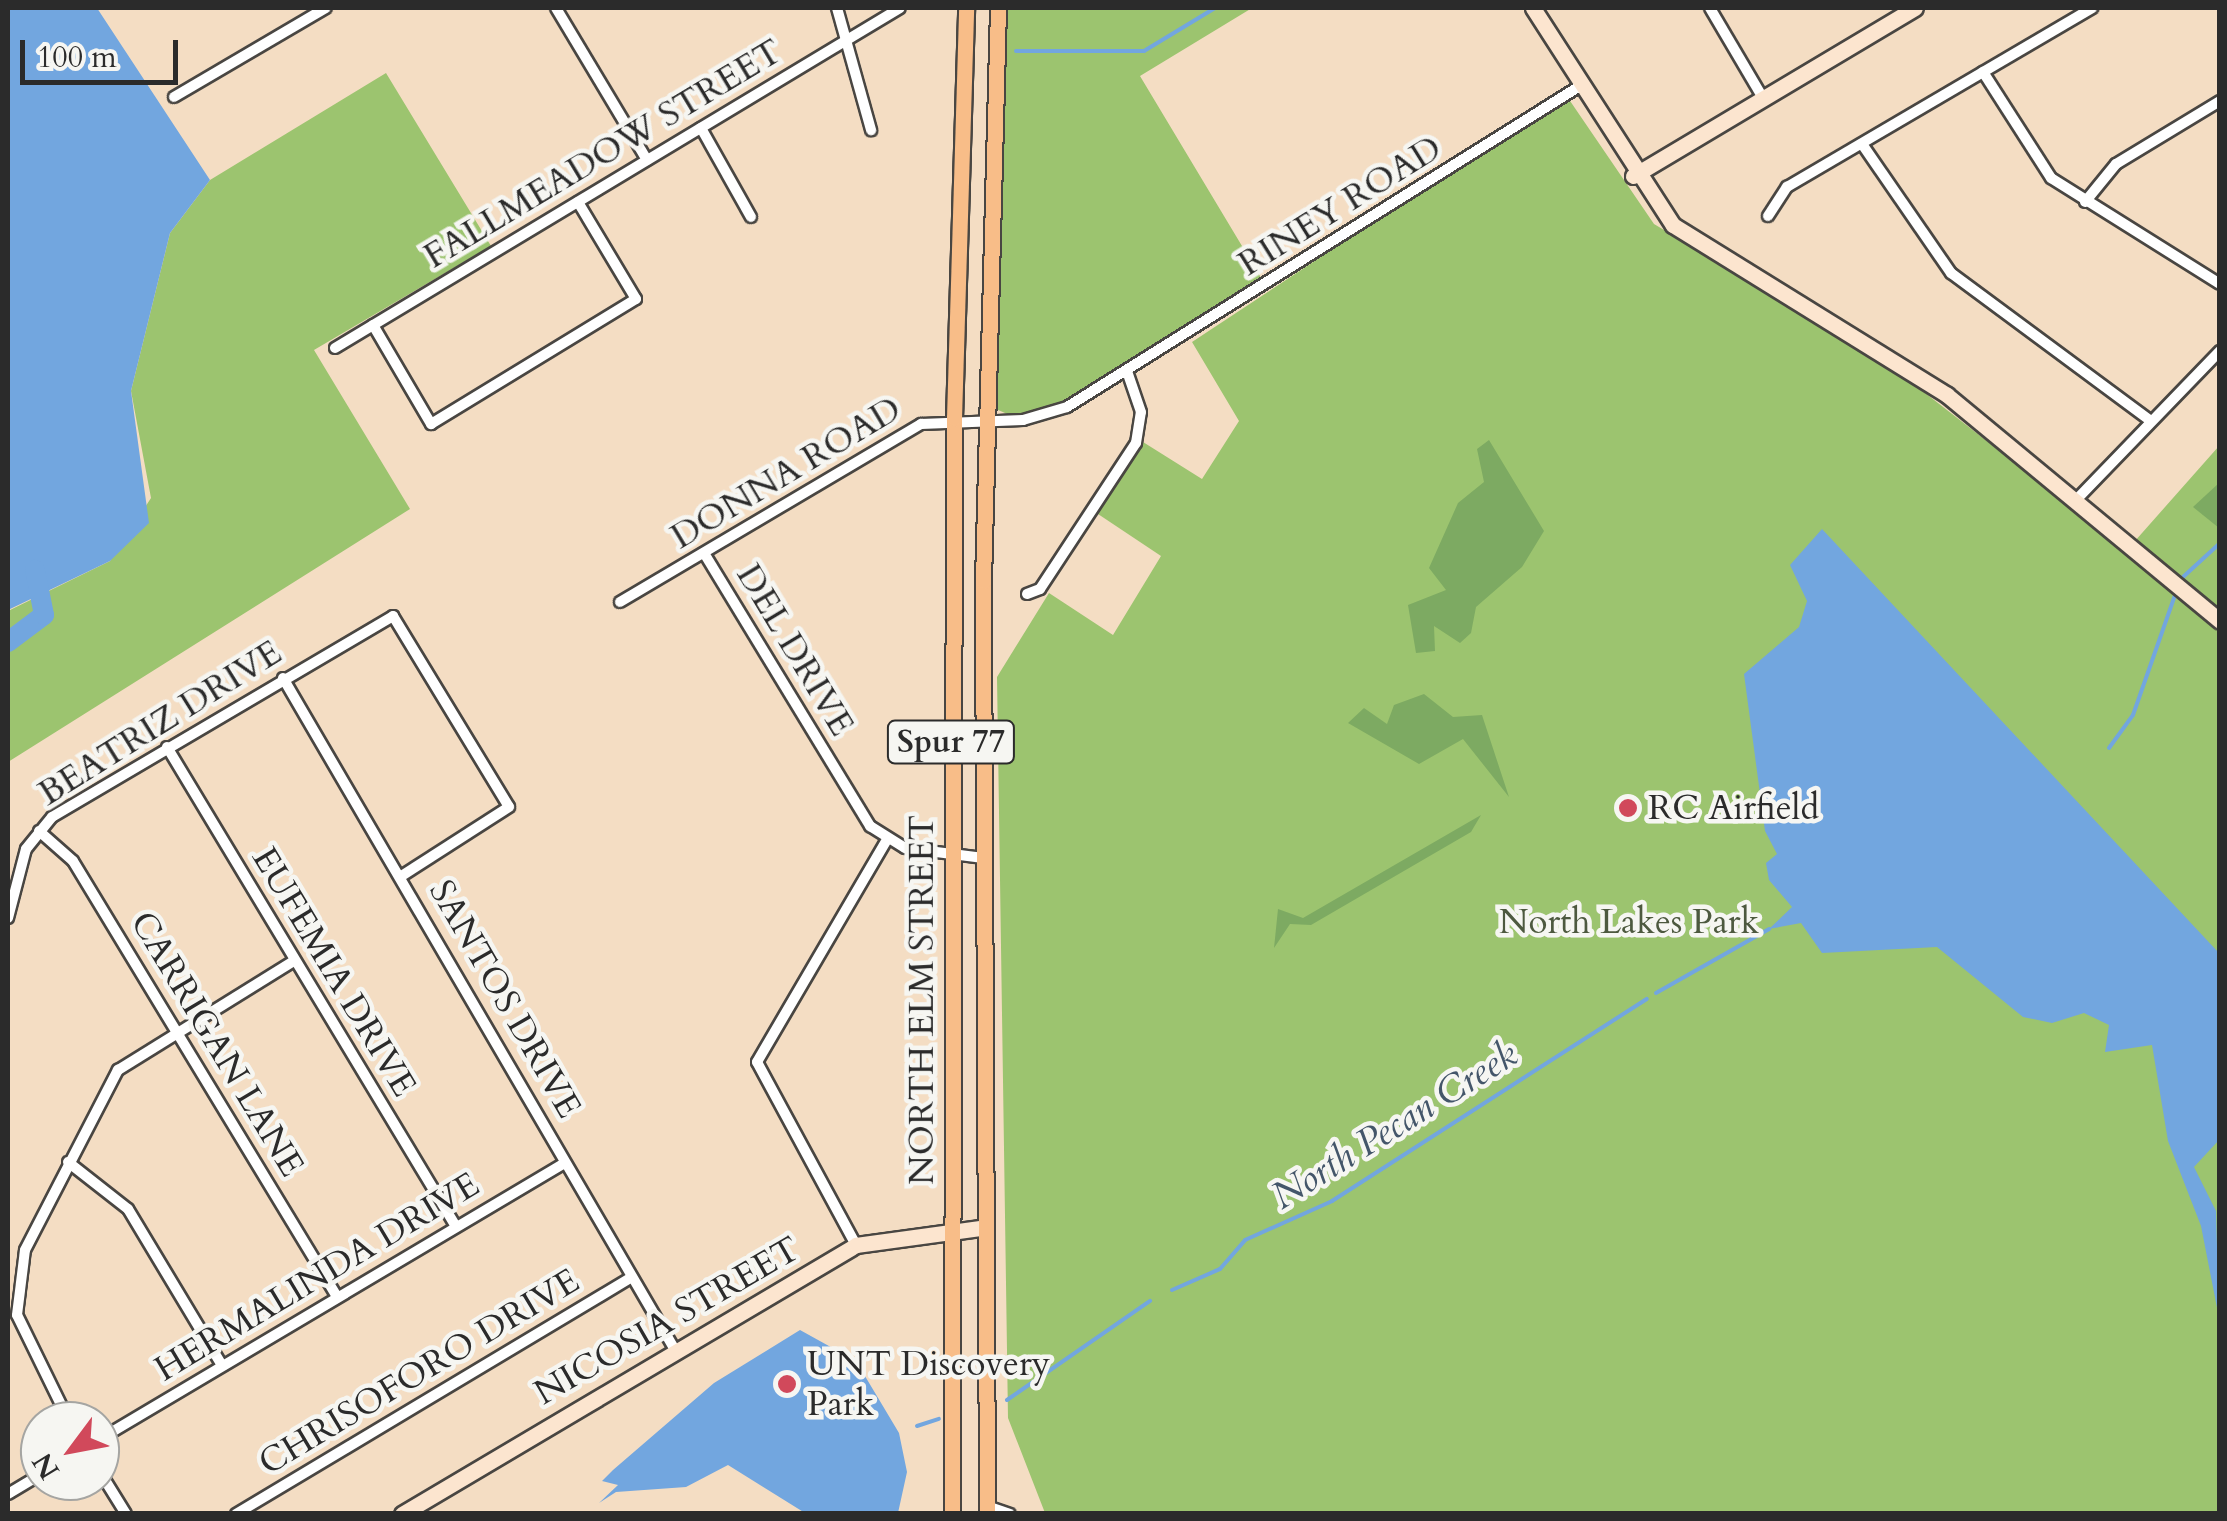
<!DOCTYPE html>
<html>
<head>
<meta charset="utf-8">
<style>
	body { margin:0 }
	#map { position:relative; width:2227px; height:1521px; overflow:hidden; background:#f4ddc3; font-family:Cardo,serif }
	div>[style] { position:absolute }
	.green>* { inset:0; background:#9cc46f }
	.forest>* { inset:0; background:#7daa62 }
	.water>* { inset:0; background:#72a6df }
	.stream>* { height:4px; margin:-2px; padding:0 2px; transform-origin:2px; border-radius:2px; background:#72a6df }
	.river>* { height:20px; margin:-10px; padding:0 10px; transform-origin:10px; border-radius:10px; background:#72a6df }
	.roads { filter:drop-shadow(2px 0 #494642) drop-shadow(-2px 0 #494642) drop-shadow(0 2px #494642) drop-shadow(0 -2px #494642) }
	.street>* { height:10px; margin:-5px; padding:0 5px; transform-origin:5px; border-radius:5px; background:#fff }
	.secondary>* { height:15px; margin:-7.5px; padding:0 7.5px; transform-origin:7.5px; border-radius:7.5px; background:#fce5cf }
	.primary>* { height:15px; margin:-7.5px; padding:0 7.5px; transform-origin:7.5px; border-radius:7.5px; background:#f8bd88 }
	.dots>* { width:28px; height:28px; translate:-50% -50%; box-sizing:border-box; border:5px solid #f6f6f2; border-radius:50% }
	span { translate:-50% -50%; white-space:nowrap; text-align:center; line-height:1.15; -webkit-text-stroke:9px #f6f6f2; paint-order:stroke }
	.shield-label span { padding:2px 8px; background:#f6f6f2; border:2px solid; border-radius:8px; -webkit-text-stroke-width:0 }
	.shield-label { font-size:32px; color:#2b2b2b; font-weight:700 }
	.street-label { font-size:35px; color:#2b2b2b }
	.poi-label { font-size:35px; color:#2b2b2b }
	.left { translate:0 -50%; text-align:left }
	.park-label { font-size:35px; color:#4d593f }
	.water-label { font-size:38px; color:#44566a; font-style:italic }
	.frame { position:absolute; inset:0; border:10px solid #2b2b2b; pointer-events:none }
	.north { position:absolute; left:20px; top:1401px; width:100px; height:100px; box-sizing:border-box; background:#f6f6f2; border:2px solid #a5a5a2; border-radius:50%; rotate:238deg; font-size:28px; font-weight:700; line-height:40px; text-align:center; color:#2b2b2b }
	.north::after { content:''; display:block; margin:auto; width:35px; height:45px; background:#d1495b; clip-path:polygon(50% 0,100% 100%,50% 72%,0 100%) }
	.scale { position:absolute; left:20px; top:40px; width:158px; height:45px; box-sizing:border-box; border:5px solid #2b2b2b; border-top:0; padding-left:12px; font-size:30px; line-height:35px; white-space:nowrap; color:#2b2b2b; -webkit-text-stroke:8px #f6f6f2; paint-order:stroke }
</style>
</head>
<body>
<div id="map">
	<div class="green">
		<i style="clip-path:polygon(1004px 8px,1252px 8px,1140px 76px,1263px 281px,1073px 399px,1014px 417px,996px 409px)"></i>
		<i style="clip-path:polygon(386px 73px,491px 246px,314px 350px,410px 509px,8px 762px,8px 611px,110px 561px,151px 498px,131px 391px,170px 233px,210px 180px)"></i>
		<i style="clip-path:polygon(1566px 95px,1654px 224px,1884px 361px,2127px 550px,2219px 446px,2219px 1513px,1045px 1513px,1008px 1418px,997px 677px,1049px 593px,1113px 635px,1161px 556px,1098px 514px,1143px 442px,1202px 479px,1239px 421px,1192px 342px)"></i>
	</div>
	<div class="forest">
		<i style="clip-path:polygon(1489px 440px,1544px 531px,1522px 567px,1476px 607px,1471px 633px,1460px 643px,1434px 626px,1435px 651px,1416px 653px,1408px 605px,1446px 590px,1429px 568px,1458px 503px,1484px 482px,1477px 449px)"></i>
		<i style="clip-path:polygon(2219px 483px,2220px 483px,2219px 528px,2193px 507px)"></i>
		<i style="clip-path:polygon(1424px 694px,1453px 717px,1482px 715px,1509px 797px,1463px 739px,1419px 764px,1348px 723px,1364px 708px,1387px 724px,1394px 705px)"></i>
		<i style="clip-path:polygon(1481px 815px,1471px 832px,1311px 925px,1290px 924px,1274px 948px,1278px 909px,1303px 918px)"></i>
	</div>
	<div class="water">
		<i style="clip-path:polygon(8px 8px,97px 8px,210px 180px,170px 233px,131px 391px,149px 523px,110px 561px,8px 610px)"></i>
		<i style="clip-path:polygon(1822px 529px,2219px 953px,2219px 1140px,2194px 1167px,2216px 1211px,2219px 1318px,2201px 1226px,2168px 1141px,2152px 1045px,2105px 1052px,2109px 1025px,2084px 1013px,2052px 1023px,2023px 1017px,1937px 947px,1822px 953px,1801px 923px,1769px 929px,1792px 907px,1769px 880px,1766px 863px,1777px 854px,1765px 831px,1744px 674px,1799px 627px,1807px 601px,1790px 565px)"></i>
		<i style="clip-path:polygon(800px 1330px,856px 1361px,899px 1433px,907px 1472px,898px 1513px,805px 1513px,728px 1465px,686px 1487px,616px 1492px,599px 1503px,618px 1485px,602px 1481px,613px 1470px,714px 1383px)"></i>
	</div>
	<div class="stream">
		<i style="left:1016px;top:51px;width:128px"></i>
		<i style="left:1144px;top:51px;width:83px;rotate:-31.2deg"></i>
		<i style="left:2183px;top:577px;width:50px;rotate:-42.6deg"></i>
		<i style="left:2109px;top:748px;width:41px;rotate:-54deg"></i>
		<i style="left:2133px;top:715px;width:130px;rotate:-70.7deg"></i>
		<i style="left:1656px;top:993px;width:130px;rotate:-29.5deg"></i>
		<i style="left:1172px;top:1290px;width:52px;rotate:-23.6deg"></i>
		<i style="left:1220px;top:1269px;width:38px;rotate:-49deg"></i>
		<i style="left:1245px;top:1240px;width:95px;rotate:-24.1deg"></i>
		<i style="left:1332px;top:1201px;width:374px;rotate:-32.7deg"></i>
		<i style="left:1007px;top:1400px;width:174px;rotate:-34.7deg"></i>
		<i style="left:917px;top:1426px;width:23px;rotate:-18deg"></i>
	</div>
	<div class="river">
		<i style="left:8px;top:642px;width:45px;rotate:-36.9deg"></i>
		<i style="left:44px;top:615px;width:46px;rotate:-101.3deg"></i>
	</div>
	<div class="roads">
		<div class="street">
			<i style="left:556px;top:8px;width:177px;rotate:59.1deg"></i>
			<i style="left:837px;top:8px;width:127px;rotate:74.4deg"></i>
			<i style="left:1710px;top:8px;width:104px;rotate:59.5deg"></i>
			<i style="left:1983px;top:72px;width:126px;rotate:57.3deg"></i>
			<i style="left:2051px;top:178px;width:199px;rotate:32.1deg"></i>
			<i style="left:174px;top:97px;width:176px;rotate:-30.4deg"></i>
			<i style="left:701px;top:128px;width:102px;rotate:60.7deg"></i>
			<i style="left:1862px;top:144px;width:157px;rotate:55.4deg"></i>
			<i style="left:1951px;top:273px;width:247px;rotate:36.5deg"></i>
			<i style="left:2085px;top:202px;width:49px;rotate:-50.8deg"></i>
			<i style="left:2116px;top:164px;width:122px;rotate:-31.2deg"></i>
			<i style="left:1768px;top:216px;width:35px;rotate:-57deg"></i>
			<i style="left:1787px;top:187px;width:354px;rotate:-30.4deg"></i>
			<i style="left:373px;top:325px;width:115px;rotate:59.6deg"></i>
			<i style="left:431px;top:424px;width:240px;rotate:-31.4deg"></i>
			<i style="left:636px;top:299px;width:113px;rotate:-120.9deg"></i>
			<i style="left:335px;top:348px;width:659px;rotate:-31.04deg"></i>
			<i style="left:2077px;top:499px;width:206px;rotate:-46deg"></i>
			<i style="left:704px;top:553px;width:320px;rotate:58.7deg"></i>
			<i style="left:870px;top:826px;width:41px;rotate:32.2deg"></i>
			<i style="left:905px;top:848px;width:79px;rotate:7.3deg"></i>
			<i style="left:1027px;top:594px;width:14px;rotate:-21deg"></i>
			<i style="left:1040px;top:589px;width:175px;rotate:-56.7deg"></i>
			<i style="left:1136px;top:443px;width:31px;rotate:-81deg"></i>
			<i style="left:1141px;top:412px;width:43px;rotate:-108.9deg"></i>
			<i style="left:620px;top:602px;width:350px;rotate:-30.6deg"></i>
			<i style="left:921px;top:424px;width:102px;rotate:-2.2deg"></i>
			<i style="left:1023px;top:420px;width:46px;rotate:-16.5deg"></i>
			<i style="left:1067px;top:407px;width:605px;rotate:-32.04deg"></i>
			<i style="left:283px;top:678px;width:778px;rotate:59.74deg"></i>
			<i style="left:167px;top:747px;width:558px;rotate:58.93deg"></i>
			<i style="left:39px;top:831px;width:45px;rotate:41.4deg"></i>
			<i style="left:73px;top:861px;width:507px;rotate:58.78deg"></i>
			<i style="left:8px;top:918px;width:71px;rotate:-75.4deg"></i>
			<i style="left:26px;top:849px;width:41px;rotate:-50.9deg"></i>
			<i style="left:52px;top:817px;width:396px;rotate:-30.5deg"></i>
			<i style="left:393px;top:616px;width:223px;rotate:58.7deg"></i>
			<i style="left:509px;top:807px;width:126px;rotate:147.3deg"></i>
			<i style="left:68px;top:1162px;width:76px;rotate:38.1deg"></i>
			<i style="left:128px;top:1209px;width:181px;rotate:59deg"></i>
			<i style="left:856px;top:1245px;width:208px;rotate:-118.4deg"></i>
			<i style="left:757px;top:1062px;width:256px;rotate:-59.7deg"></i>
			<i style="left:69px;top:1421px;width:118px;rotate:-116.1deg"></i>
			<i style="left:17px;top:1315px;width:65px;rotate:-83deg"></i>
			<i style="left:25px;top:1250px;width:203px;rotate:-62.7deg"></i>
			<i style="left:118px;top:1070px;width:207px;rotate:-31.8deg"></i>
			<i style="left:100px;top:1439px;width:539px;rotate:-30.71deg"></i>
			<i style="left:100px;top:1472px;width:49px;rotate:58.2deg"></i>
			<i style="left:8px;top:1494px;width:37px;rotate:-31deg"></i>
			<i style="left:987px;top:1506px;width:24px;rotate:19deg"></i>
			<i style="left:236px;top:1514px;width:459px;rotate:-30.9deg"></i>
		</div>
		<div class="secondary">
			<i style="left:1533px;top:8px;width:258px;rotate:57.2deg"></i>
			<i style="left:1673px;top:225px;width:322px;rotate:31.8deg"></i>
			<i style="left:1947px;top:395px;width:354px;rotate:39.6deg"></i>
			<i style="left:1633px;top:176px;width:328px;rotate:-30.8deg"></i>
			<i style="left:402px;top:1514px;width:528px;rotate:-30.65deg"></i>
			<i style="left:856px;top:1245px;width:125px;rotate:-7.8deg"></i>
		</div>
		<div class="primary">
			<i style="left:952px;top:1514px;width:1096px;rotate:-89.9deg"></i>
			<i style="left:954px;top:418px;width:410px;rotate:-88.3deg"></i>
			<i style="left:987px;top:1514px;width:933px;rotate:-90.25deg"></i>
			<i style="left:983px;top:581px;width:573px;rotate:-88.5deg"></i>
		</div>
	</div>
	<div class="dots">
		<i style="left:1628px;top:808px;background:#d1495b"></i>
		<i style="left:787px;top:1384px;background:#d1495b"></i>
	</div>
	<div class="shield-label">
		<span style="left:951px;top:742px">Spur 77</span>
	</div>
	<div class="street-label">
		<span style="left:603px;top:154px;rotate:-31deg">FALLMEADOW STREET</span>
		<span style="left:1340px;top:206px;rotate:-32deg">RINEY ROAD</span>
		<span style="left:786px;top:473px;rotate:-31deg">DONNA ROAD</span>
		<span style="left:795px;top:650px;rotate:59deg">DEL DRIVE</span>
		<span style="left:160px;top:723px;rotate:-32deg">BEATRIZ DRIVE</span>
		<span style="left:334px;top:972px;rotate:59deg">EUFEMIA DRIVE</span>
		<span style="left:505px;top:999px;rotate:60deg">SANTOS DRIVE</span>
		<span style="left:922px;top:1000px;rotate:-90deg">NORTH ELM STREET</span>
		<span style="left:217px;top:1044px;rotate:59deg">CARRIGAN LANE</span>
		<span style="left:317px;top:1277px;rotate:-31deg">HERMALINDA DRIVE</span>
		<span style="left:667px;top:1321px;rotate:-30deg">NICOSIA STREET</span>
		<span style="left:419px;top:1372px;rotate:-31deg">CHRISOFORO DRIVE</span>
	</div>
	<div class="poi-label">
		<span class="left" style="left:1648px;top:808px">RC Airfield</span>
		<span class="left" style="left:807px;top:1384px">UNT Discovery<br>Park</span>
	</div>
	<div class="park-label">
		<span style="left:1629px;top:922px">North Lakes Park</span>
	</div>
	<div class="water-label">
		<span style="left:1395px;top:1126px;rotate:-32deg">North Pecan Creek</span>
	</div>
	<div class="frame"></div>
	<div class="north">N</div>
	<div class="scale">100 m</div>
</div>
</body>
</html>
